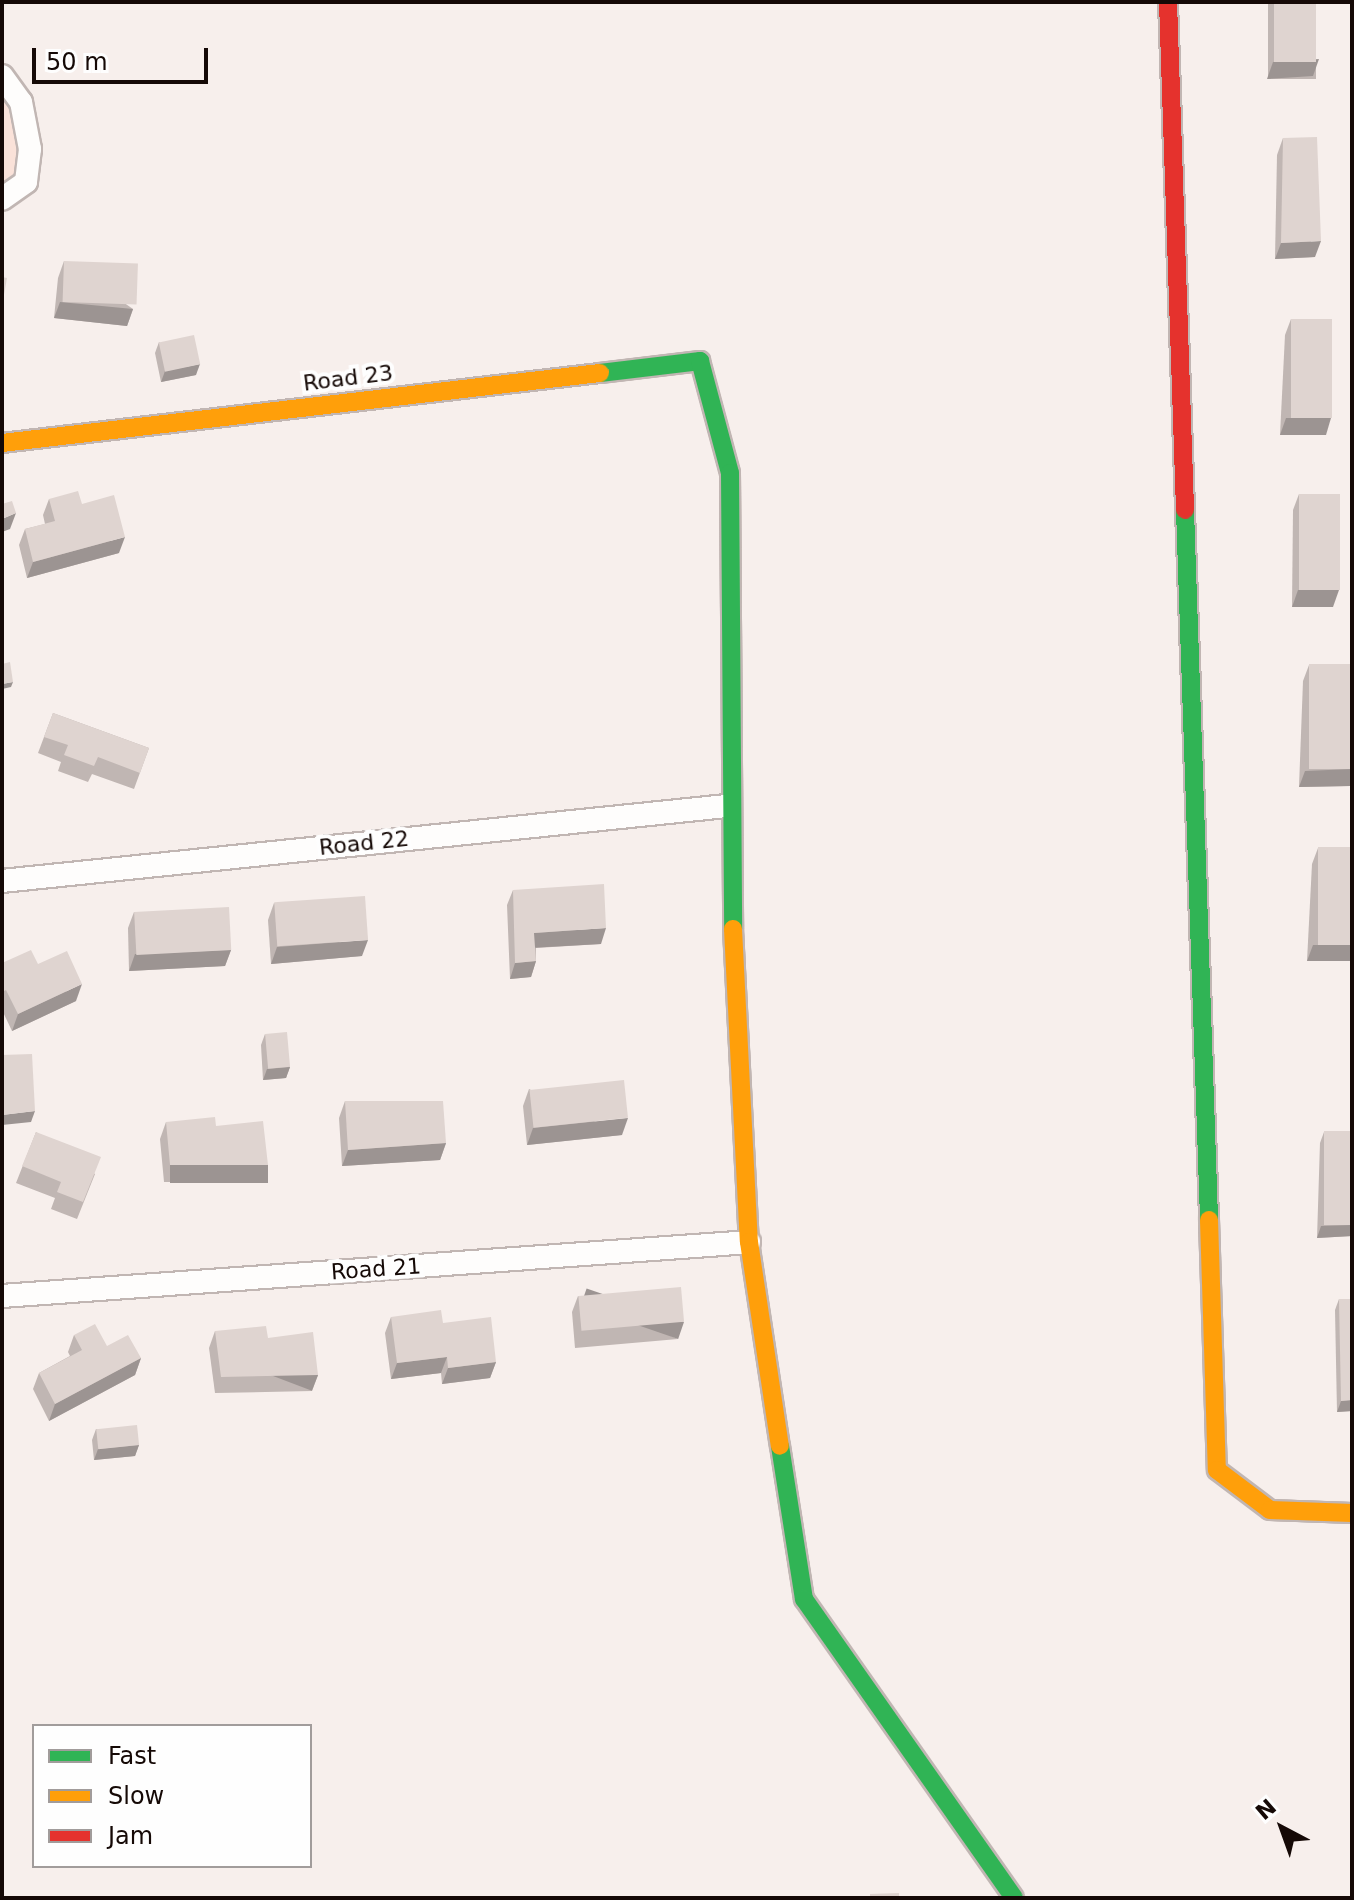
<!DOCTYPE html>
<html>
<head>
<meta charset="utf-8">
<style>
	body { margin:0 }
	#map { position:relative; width:1354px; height:1900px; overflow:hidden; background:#f7efec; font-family:"DejaVu Sans",sans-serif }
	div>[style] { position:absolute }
	.green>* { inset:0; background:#fae2d9 }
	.roads { filter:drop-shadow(2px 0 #c1b6b3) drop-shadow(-2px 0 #c1b6b3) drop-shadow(0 2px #c1b6b3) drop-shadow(0 -2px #c1b6b3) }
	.street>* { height:22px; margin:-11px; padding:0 11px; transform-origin:11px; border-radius:11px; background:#fefdfc }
	.fast>* { height:18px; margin:-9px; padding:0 9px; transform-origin:9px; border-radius:9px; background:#30b455 }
	.slow>* { height:18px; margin:-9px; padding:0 9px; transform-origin:9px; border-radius:9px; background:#ff9f0a }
	.jam>* { height:18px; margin:-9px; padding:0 9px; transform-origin:9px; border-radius:9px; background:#e5322d }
	.wall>* { inset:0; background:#c0b6b3; transform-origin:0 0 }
	.shaded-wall>* { inset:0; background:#9c9492; transform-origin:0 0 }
	.building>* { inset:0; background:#dfd4d0; transform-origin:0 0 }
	span { translate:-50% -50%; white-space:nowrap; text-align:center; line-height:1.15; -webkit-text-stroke:8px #fefefe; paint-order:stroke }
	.street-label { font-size:22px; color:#150906 }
	.frame { position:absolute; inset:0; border:4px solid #150906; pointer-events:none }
	.legend { position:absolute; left:32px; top:1724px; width:280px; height:144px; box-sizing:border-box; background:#fefefe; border:2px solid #a19c9b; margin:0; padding:10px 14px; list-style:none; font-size:24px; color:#150906 }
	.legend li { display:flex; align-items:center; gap:16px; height:40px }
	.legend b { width:40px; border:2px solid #a19c9b }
	.north { position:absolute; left:1242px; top:1788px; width:80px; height:80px; -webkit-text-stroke:6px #fefefe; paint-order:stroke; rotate:319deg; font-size:22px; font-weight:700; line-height:32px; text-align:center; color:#150906 }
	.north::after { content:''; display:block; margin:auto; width:28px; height:36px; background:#150906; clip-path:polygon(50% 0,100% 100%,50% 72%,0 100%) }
	.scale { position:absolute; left:32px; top:48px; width:176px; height:36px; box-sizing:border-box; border:4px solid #150906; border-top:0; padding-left:10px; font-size:24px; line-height:28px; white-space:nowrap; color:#150906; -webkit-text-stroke:6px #fefefe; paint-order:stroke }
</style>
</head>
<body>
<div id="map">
	<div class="green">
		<i style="clip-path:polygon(2px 76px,21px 102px,26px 182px,2px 199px)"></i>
	</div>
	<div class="roads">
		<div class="street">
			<i style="left:2px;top:76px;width:32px;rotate:54deg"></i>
			<i style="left:21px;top:102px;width:48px;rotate:79.2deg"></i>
			<i style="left:30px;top:149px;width:33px;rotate:97deg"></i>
			<i style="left:26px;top:182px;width:29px;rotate:145deg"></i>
			<i style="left:2px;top:881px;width:729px;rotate:-5.91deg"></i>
			<i style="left:2px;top:1296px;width:749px;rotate:-4.13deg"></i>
		</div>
		<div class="fast">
			<i style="left:600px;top:373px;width:101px;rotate:-6.8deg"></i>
			<i style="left:700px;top:361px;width:116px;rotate:75deg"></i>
			<i style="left:730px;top:473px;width:456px;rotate:89.6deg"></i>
			<i style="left:1185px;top:510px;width:710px;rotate:88.06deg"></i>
			<i style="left:780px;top:1446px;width:155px;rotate:81.1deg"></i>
			<i style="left:804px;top:1599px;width:365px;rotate:54.9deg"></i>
		</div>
		<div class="slow">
			<i style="left:2px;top:443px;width:602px;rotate:-6.68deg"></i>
			<i style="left:733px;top:929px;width:313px;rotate:87.1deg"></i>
			<i style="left:749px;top:1242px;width:206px;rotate:81.4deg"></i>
			<i style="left:1209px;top:1220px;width:250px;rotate:88.2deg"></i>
			<i style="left:1217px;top:1470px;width:66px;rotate:37deg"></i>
			<i style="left:1270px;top:1510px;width:82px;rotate:2.1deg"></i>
		</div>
		<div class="jam">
			<i style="left:1168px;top:2px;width:508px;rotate:88.08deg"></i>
		</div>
	</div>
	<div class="wall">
		<i style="left:1268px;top:2px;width:48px;height:77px"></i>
		<i style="clip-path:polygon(1283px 138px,1315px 257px,1275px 259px,1277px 155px)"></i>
		<i style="clip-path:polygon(64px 261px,133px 309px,127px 326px,54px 318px,58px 278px)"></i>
		<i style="clip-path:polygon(1291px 319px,1326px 435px,1280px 435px,1285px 335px)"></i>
		<i style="clip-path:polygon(159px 342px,196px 375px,161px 382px,155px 353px)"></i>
		<i style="clip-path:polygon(1299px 494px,1333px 607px,1292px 607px,1293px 510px)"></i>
		<i style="clip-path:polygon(49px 499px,82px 504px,119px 553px,27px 578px,19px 545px,25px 529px,45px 524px,43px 515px)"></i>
		<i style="clip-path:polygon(1309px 665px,1352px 769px,1352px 779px,1350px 786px,1299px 787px,1303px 681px)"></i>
		<i style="clip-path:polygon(53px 713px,149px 748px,134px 789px,92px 774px,88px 782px,58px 771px,61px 762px,38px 753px)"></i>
		<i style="clip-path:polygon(1318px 848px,1350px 961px,1307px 961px,1312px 864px)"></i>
		<i style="clip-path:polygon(513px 890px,601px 944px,536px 948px,536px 961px,531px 977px,510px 979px,507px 905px)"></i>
		<i style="clip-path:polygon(274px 903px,362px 956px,271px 964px,268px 920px)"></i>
		<i style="clip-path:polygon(134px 912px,231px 950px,225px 966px,129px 971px,128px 928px)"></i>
		<i style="clip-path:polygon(2px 963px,38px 964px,76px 1001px,12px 1031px,2px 1010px)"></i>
		<i style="clip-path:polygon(265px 1034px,290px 1067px,286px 1078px,263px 1080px,261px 1045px)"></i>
		<i style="clip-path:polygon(529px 1089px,622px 1135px,527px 1145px,523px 1106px)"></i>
		<i style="clip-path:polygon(345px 1101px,446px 1143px,440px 1160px,342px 1166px,339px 1118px)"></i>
		<i style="clip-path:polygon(166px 1122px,216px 1126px,268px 1165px,262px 1182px,164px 1182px,160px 1139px)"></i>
		<i style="clip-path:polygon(1352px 1131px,1352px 1236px,1317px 1238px,1320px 1143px,1324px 1132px)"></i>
		<i style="clip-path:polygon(36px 1132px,95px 1174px,77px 1219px,51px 1209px,55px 1198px,16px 1183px)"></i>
		<i style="clip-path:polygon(578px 1296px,678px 1339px,575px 1348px,572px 1312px)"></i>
		<i style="clip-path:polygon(1339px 1299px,1352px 1299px,1352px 1411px,1337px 1412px,1335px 1310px)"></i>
		<i style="clip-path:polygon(391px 1317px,443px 1323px,496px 1362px,490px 1378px,442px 1384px,441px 1373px,391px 1379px,385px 1333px)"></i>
		<i style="clip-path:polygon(215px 1331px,318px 1375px,312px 1391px,215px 1393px,209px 1348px)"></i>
		<i style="clip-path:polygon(74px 1335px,141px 1358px,135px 1375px,49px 1421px,33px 1389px,39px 1373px,70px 1356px,68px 1352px)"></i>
		<i style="clip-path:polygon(96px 1429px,139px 1445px,135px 1456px,94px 1460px,92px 1440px)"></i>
	</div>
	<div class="shaded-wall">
		<i style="clip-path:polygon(1319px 59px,1313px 76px,1267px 79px,1273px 62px)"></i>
		<i style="clip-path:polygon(1321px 241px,1315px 257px,1275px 259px,1281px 243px)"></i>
		<i style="clip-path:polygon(60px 302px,133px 309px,127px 326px,54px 318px)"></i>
		<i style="clip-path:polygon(200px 364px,196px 375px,161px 382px,165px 371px)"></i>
		<i style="clip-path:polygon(1286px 418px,1331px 418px,1326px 435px,1280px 435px)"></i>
		<i style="clip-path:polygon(16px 513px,10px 529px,2px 532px,2px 519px)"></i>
		<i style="clip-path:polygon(125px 537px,119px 553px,27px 578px,33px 562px)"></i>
		<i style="clip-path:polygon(1298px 590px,1339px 590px,1333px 607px,1292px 607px)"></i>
		<i style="clip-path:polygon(13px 682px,11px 687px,2px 689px,2px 684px)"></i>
		<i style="clip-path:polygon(1352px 769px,1352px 779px,1350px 786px,1299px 787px,1305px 771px)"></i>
		<i style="clip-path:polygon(606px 928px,601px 944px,529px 948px,534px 933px)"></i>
		<i style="clip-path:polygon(368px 940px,362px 956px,271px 964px,277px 947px)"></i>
		<i style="clip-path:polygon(1313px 945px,1352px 945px,1352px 955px,1350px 961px,1307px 961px)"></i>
		<i style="clip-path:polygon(231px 950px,225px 966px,129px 971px,135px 954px)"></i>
		<i style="clip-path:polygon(536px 961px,531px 977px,510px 979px,515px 963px)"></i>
		<i style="clip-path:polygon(82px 984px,76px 1001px,12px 1031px,18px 1014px)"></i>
		<i style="clip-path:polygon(290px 1067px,286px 1078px,263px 1080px,267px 1069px)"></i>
		<i style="clip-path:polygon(35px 1111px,31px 1122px,2px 1125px,2px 1115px)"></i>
		<i style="clip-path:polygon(628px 1118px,622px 1135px,527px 1145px,533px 1128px)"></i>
		<i style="clip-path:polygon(446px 1143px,440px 1160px,342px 1166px,348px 1150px)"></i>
		<i style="left:170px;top:1165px;width:98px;height:18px"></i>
		<i style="clip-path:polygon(1352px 1225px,1352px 1236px,1317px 1238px,1321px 1226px)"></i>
		<i style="left:684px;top:1322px;width:18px;height:103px;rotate:109deg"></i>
		<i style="clip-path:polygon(447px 1357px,441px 1373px,391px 1379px,397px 1363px)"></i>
		<i style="clip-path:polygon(141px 1358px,135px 1375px,49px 1421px,55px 1404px)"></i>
		<i style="clip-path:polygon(496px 1362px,490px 1378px,442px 1384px,448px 1368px)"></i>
		<i style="left:318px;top:1375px;width:17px;height:97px;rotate:111deg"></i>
		<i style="clip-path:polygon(1352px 1400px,1352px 1411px,1337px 1412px,1341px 1401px)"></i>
		<i style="clip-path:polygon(139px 1445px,135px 1456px,94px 1460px,98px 1449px)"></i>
	</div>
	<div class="building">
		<i style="left:1274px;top:2px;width:42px;height:60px"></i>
		<i style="clip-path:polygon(1317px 137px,1321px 241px,1281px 243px,1283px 138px)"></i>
		<i style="left:64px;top:261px;width:74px;height:41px;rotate:2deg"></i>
		<i style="clip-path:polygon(2px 277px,7px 278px,2px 306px)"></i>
		<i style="left:1291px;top:319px;width:41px;height:99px"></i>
		<i style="left:194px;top:335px;width:30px;height:36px;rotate:78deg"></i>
		<i style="clip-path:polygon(78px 491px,82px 504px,114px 495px,125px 537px,33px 562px,25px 529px,55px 521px,49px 499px)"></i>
		<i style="left:1299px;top:494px;width:41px;height:96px"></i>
		<i style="clip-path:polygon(12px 501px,16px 513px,2px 519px,2px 504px)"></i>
		<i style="clip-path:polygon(10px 662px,13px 682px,2px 684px,2px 664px)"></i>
		<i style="left:1352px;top:664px;width:105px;height:43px;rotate:90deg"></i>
		<i style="clip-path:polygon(53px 713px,149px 748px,140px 773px,98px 757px,94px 766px,64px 755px,68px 745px,44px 737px)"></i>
		<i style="left:1352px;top:847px;width:98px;height:34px;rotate:90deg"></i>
		<i style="clip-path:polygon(604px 884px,606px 928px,534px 933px,536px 961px,515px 963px,513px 890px)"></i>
		<i style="left:365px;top:896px;width:44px;height:91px;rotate:86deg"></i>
		<i style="left:229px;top:907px;width:43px;height:95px;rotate:87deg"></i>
		<i style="clip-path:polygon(31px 950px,38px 964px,67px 951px,82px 984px,18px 1014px,6px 990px,2px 992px,2px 963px)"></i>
		<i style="left:287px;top:1032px;width:35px;height:22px;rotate:85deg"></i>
		<i style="clip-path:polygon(32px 1054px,35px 1111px,2px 1115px,2px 1055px)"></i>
		<i style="left:624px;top:1080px;width:38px;height:95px;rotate:84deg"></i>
		<i style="clip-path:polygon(345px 1101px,443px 1101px,446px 1143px,348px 1150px)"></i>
		<i style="clip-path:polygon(215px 1117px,216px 1126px,263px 1121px,268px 1165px,170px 1165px,166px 1122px)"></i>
		<i style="left:1352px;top:1131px;width:94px;height:28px;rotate:90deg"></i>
		<i style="clip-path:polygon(36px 1132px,101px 1157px,83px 1202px,57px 1192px,61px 1182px,22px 1166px)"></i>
		<i style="left:681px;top:1287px;width:35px;height:103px;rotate:85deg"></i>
		<i style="clip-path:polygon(1339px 1299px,1352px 1299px,1352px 1400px,1341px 1401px)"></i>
		<i style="clip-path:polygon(441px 1310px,443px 1323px,491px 1317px,496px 1362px,448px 1368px,447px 1357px,397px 1363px,391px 1317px)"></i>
		<i style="clip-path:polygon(95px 1324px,107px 1346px,128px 1335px,141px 1358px,55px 1404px,39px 1373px,82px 1350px,74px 1335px)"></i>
		<i style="clip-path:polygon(266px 1326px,268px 1338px,313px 1332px,318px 1375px,221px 1377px,215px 1331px)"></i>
		<i style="left:137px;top:1425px;width:20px;height:41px;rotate:84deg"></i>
		<i style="clip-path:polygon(899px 1893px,899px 1898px,870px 1898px,870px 1894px)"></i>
	</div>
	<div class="street-label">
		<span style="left:348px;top:378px;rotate:-7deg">Road 23</span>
		<span style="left:364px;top:843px;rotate:-6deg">Road 22</span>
		<span style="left:376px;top:1269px;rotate:-4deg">Road 21</span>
	</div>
	<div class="frame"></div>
	<ul class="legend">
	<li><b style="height:10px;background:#30b455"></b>Fast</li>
	<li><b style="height:10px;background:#ff9f0a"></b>Slow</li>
	<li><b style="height:10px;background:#e5322d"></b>Jam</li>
	</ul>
	<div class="north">N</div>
	<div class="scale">50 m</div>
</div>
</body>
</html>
